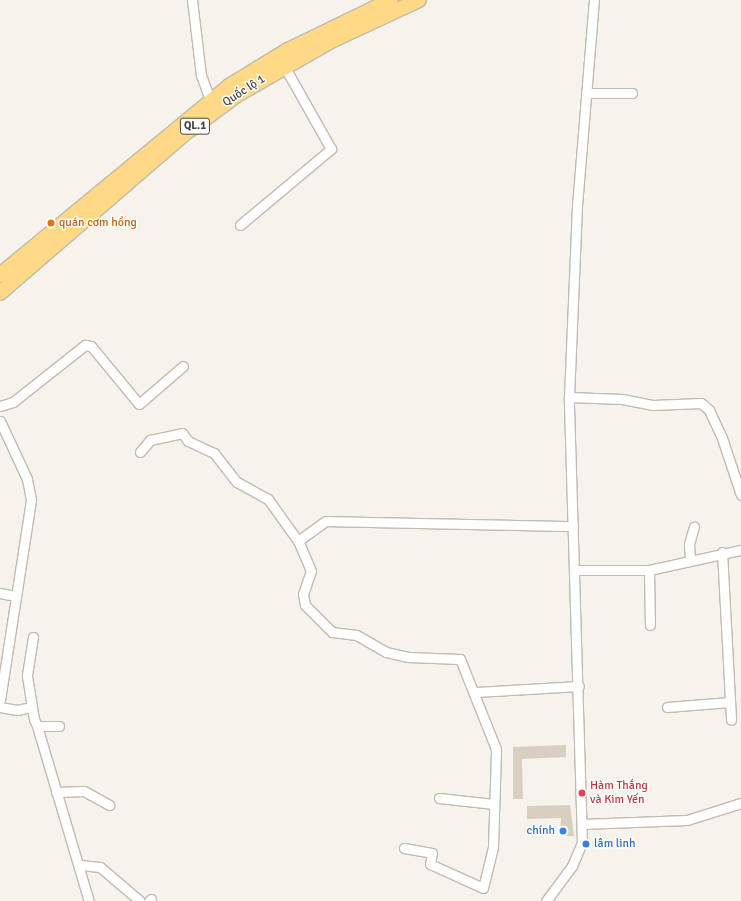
<!DOCTYPE html>
<html>
<head>
<meta charset="utf-8">
<style>
	body { margin:0 }
	#map { position:relative; width:741px; height:901px; overflow:hidden; background:#f6f3ec; font-family:Signika,sans-serif }
	div>[style] { position:absolute }
	.building>* { inset:0; background:#d8cfc1 }
	.roads { filter:drop-shadow(1px 0 #c2bbae) drop-shadow(-1px 0 #c2bbae) drop-shadow(0 1px #c2bbae) drop-shadow(0 -1px #c2bbae) }
	.minor>* { height:9px; margin:-4.5px; padding:0 4.5px; transform-origin:4.5px; border-radius:4.5px; background:#fff }
	.trunk>* { height:14px; margin:-7px; padding:0 7px; transform-origin:7px; border-radius:7px; background:#ffd985 }
	.dots>* { width:11px; height:11px; translate:-50% -50%; box-sizing:border-box; border:2px solid #fff; border-radius:50% }
	span { translate:-50% -50%; white-space:nowrap; text-align:center; line-height:1.15; -webkit-text-stroke:3px #fff; paint-order:stroke }
	.shield-label span { padding:1px 3px; background:#fff; border:1px solid; border-radius:3px; -webkit-text-stroke-width:0 }
	.shield-label { font-size:11px; color:#4b4439; font-weight:700 }
	.street-label { font-size:12px; color:#4b4439 }
	.food-label { font-size:12px; color:#c56008 }
	.left { translate:0 -50%; text-align:left }
	.health-label { font-size:12px; color:#be3a42 }
	.shop-label { font-size:12px; color:#366cbe }
	.right { translate:-100% -50%; text-align:right }
</style>
</head>
<body>
<div id="map">
	<div class="building">
		<i style="clip-path:polygon(566px 745px,566px 757px,522px 759px,523px 799px,513px 799px,513px 747px)"></i>
		<i style="clip-path:polygon(570px 805px,574px 836px,560px 836px,561px 818px,527px 819px,527px 806px)"></i>
	</div>
	<div class="roads">
		<div class="minor">
			<i style="left:192px;top:0;width:76px;rotate:83.2deg"></i>
			<i style="left:201px;top:75px;width:27px;rotate:70deg"></i>
			<i style="left:586px;top:93px;width:46px"></i>
			<i style="left:240px;top:225px;width:119px;rotate:-39.9deg"></i>
			<i style="left:331px;top:149px;width:95px;rotate:-119.5deg"></i>
			<i style="left:569px;top:397px;width:53px;rotate:2.2deg"></i>
			<i style="left:622px;top:399px;width:32px;rotate:11deg"></i>
			<i style="left:653px;top:405px;width:48px;rotate:-2.4deg"></i>
			<i style="left:701px;top:403px;width:11px;rotate:41deg"></i>
			<i style="left:709px;top:410px;width:31px;rotate:65deg"></i>
			<i style="left:722px;top:438px;width:60px;rotate:71.6deg"></i>
			<i style="left:0;top:406px;width:14px;rotate:-17deg"></i>
			<i style="left:13px;top:402px;width:92px;rotate:-38.4deg"></i>
			<i style="left:85px;top:345px;width:6px;rotate:9deg"></i>
			<i style="left:91px;top:346px;width:75px;rotate:50.4deg"></i>
			<i style="left:139px;top:404px;width:58px;rotate:-40.8deg"></i>
			<i style="left:0;top:421px;width:64px;rotate:65deg"></i>
			<i style="left:27px;top:479px;width:21px;rotate:79deg"></i>
			<i style="left:31px;top:500px;width:203px;rotate:98.8deg"></i>
			<i style="left:140px;top:452px;width:16px;rotate:-50deg"></i>
			<i style="left:150px;top:440px;width:33px;rotate:-12deg"></i>
			<i style="left:182px;top:433px;width:10px;rotate:53deg"></i>
			<i style="left:188px;top:441px;width:29px;rotate:25deg"></i>
			<i style="left:214px;top:453px;width:37px;rotate:52deg"></i>
			<i style="left:237px;top:482px;width:35px;rotate:29deg"></i>
			<i style="left:268px;top:499px;width:52px;rotate:54.5deg"></i>
			<i style="left:722px;top:552px;width:168px;rotate:86.9deg"></i>
			<i style="left:690px;top:559px;width:15px;rotate:-94deg"></i>
			<i style="left:689px;top:544px;width:18px;rotate:-74deg"></i>
			<i style="left:574px;top:570px;width:75px"></i>
			<i style="left:649px;top:570px;width:94px;rotate:-12.3deg"></i>
			<i style="left:649px;top:570px;width:55px;rotate:89deg"></i>
			<i style="left:0;top:593px;width:16px;rotate:11deg"></i>
			<i style="left:33px;top:637px;width:39px;rotate:99deg"></i>
			<i style="left:27px;top:676px;width:44px;rotate:80.8deg"></i>
			<i style="left:34px;top:719px;width:8px;rotate:67deg"></i>
			<i style="left:37px;top:726px;width:22px"></i>
			<i style="left:476px;top:692px;width:103px;rotate:-3.3deg"></i>
			<i style="left:0;top:707px;width:17px;rotate:10deg"></i>
			<i style="left:17px;top:710px;width:14px;rotate:-12deg"></i>
			<i style="left:667px;top:707px;width:63px;rotate:-4.5deg"></i>
			<i style="left:37px;top:726px;width:183px;rotate:73.5deg"></i>
			<i style="left:56px;top:792px;width:28px;rotate:-2deg"></i>
			<i style="left:84px;top:791px;width:29px;rotate:29deg"></i>
			<i style="left:439px;top:798px;width:55px;rotate:6.2deg"></i>
			<i style="left:582px;top:824px;width:105px;rotate:-2.2deg"></i>
			<i style="left:687px;top:820px;width:57px;rotate:-17.5deg"></i>
			<i style="left:404px;top:848px;width:28px;rotate:10deg"></i>
			<i style="left:432px;top:853px;width:11px;rotate:100deg"></i>
			<i style="left:430px;top:864px;width:58px;rotate:24.4deg"></i>
			<i style="left:483px;top:888px;width:42px;rotate:-76.3deg"></i>
			<i style="left:493px;top:847px;width:98px;rotate:-88.2deg"></i>
			<i style="left:496px;top:749px;width:97px;rotate:-111.8deg"></i>
			<i style="left:460px;top:659px;width:52px;rotate:-177.8deg"></i>
			<i style="left:408px;top:657px;width:23px;rotate:-167deg"></i>
			<i style="left:386px;top:652px;width:34px;rotate:-150deg"></i>
			<i style="left:356px;top:635px;width:24px;rotate:-173deg"></i>
			<i style="left:332px;top:632px;width:38px;rotate:-135deg"></i>
			<i style="left:305px;top:605px;width:11px;rotate:-100deg"></i>
			<i style="left:303px;top:594px;width:24px;rotate:-71deg"></i>
			<i style="left:311px;top:571px;width:33px;rotate:-113deg"></i>
			<i style="left:298px;top:541px;width:34px;rotate:-36deg"></i>
			<i style="left:326px;top:521px;width:247px;rotate:1.2deg"></i>
			<i style="left:80px;top:865px;width:20px;rotate:6deg"></i>
			<i style="left:100px;top:867px;width:52px;rotate:40.4deg"></i>
			<i style="left:149px;top:901px;width:3px;rotate:-45deg"></i>
			<i style="left:546px;top:901px;width:44px;rotate:-53.4deg"></i>
			<i style="left:572px;top:866px;width:25px;rotate:-67deg"></i>
			<i style="left:582px;top:843px;width:446px;rotate:-91.7deg"></i>
			<i style="left:569px;top:397px;width:191px;rotate:-87.6deg"></i>
			<i style="left:577px;top:206px;width:207px;rotate:-85.3deg"></i>
		</div>
		<div class="trunk">
			<i style="left:0;top:275px;width:297px;rotate:-39.5deg"></i>
			<i style="left:229px;top:86px;width:69px;rotate:-31.4deg"></i>
			<i style="left:288px;top:50px;width:114px;rotate:-25.9deg"></i>
			<i style="left:0;top:293px;width:243px;rotate:-40.8deg"></i>
			<i style="left:184px;top:134px;width:66px;rotate:-36.3deg"></i>
			<i style="left:237px;top:95px;width:106px;rotate:-29.9deg"></i>
			<i style="left:329px;top:42px;width:99px;rotate:-25deg"></i>
		</div>
	</div>
	<div class="dots">
		<i style="left:51px;top:223px;background:#e8710a"></i>
		<i style="left:582px;top:793px;background:#e0444e"></i>
		<i style="left:563px;top:831px;background:#3f7fe0"></i>
		<i style="left:586px;top:844px;background:#3f7fe0"></i>
	</div>
	<div class="shield-label">
		<span style="left:195px;top:126px">QL.1</span>
	</div>
	<div class="street-label">
		<span style="left:244px;top:91px;rotate:-33deg">Quốc lộ 1</span>
	</div>
	<div class="food-label">
		<span class="left" style="left:59px;top:223px">quán cơm hồng</span>
	</div>
	<div class="health-label">
		<span class="left" style="left:590px;top:793px">Hàm Thắng<br>và Kim Yến</span>
	</div>
	<div class="shop-label">
		<span class="right" style="left:555px;top:831px">chính</span>
		<span class="left" style="left:594px;top:844px">lâm linh</span>
	</div>
</div>
</body>
</html>
